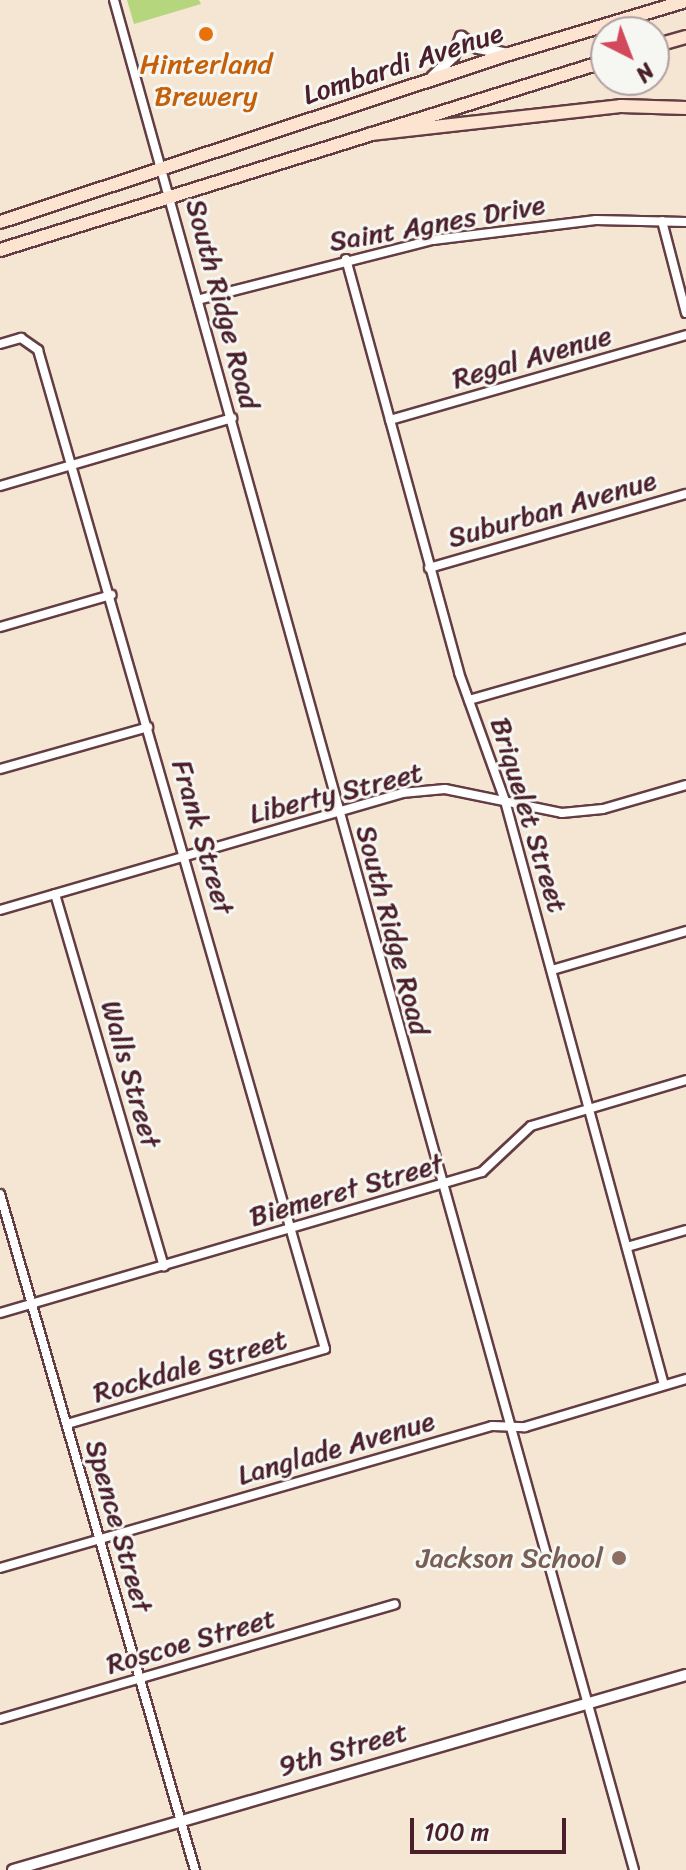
<!DOCTYPE html>
<html>
<head>
<meta charset="utf-8">
<style>
	body { margin:0 }
	#map { position:relative; width:686px; height:1870px; overflow:hidden; background:#f4e6d3; font-family:Sriracha,sans-serif }
	div>[style] { position:absolute }
	.green>* { inset:0; background:#b6d67d }
	.roads { filter:drop-shadow(2px 0 #643d44) drop-shadow(-2px 0 #643d44) drop-shadow(0 2px #643d44) drop-shadow(0 -2px #643d44) }
	.minor>* { height:8px; margin:-4px; padding:0 4px; transform-origin:4px; border-radius:4px; background:#fff }
	.tertiary>* { height:10px; margin:-5px; padding:0 5px; transform-origin:5px; border-radius:5px; background:#fff }
	.secondary>* { height:12px; margin:-6px; padding:0 6px; transform-origin:6px; border-radius:6px; background:#fde4d1 }
	.dots>* { width:22px; height:22px; translate:-50% -50%; box-sizing:border-box; border:4px solid #f6f6f2; border-radius:50% }
	span { translate:-50% -50%; white-space:nowrap; text-align:center; line-height:1.15; -webkit-text-stroke:6px #f6f6f2; paint-order:stroke }
	.food-label { font-size:28px; color:#c56008 }
	.street-label { font-size:28px; color:#4a1f2b }
	.education-label { font-size:28px; color:#785e54 }
	.right { translate:-100% -50%; text-align:right }
	.north { position:absolute; left:590px; top:16px; width:80px; height:80px; box-sizing:border-box; background:#f6f6f2; border:2px solid #b1a0a2; border-radius:50%; rotate:138deg; font-size:22px; font-weight:700; line-height:32px; text-align:center; color:#4a1f2b }
	.north::after { content:''; display:block; margin:auto; width:28px; height:36px; background:#d1495b; clip-path:polygon(50% 0,100% 100%,50% 72%,0 100%) }
	.scale { position:absolute; left:410px; top:1818px; width:156px; height:36px; box-sizing:border-box; border:4px solid #4a1f2b; border-top:0; padding-left:10px; font-size:24px; line-height:28px; white-space:nowrap; color:#4a1f2b; -webkit-text-stroke:6px #f6f6f2; paint-order:stroke }
</style>
</head>
<body>
<div id="map">
	<div class="green">
		<i style="clip-path:polygon(127px 0,199px 0,201px 4px,134px 24px)"></i>
	</div>
	<div class="roads">
		<div class="minor">
			<i style="left:114px;top:0;width:1941px;rotate:74.46deg"></i>
			<i style="left:662px;top:221px;width:95px;rotate:75.4deg"></i>
			<i style="left:346px;top:259px;width:429px;rotate:74.7deg"></i>
			<i style="left:459px;top:673px;width:136px;rotate:70.2deg"></i>
			<i style="left:505px;top:801px;width:605px;rotate:74.77deg"></i>
			<i style="left:201px;top:299px;width:239px;rotate:-14.3deg"></i>
			<i style="left:433px;top:240px;width:164px;rotate:-7deg"></i>
			<i style="left:596px;top:220px;width:90px;rotate:1.3deg"></i>
			<i style="left:0;top:344px;width:22px;rotate:-16deg"></i>
			<i style="left:21px;top:338px;width:21px;rotate:35deg"></i>
			<i style="left:38px;top:350px;width:1039px;rotate:73.97deg"></i>
			<i style="left:325px;top:1349px;width:269px;rotate:163.8deg"></i>
			<i style="left:390px;top:420px;width:308px;rotate:-16deg"></i>
			<i style="left:0;top:486px;width:242px;rotate:-16.3deg"></i>
			<i style="left:429px;top:568px;width:267px;rotate:-16.1deg"></i>
			<i style="left:0;top:627px;width:116px;rotate:-16.1deg"></i>
			<i style="left:469px;top:700px;width:226px;rotate:-15.9deg"></i>
			<i style="left:0;top:769px;width:154px;rotate:-15.8deg"></i>
			<i style="left:55px;top:894px;width:388px;rotate:73.7deg"></i>
			<i style="left:0;top:910px;width:419px;rotate:-16.2deg"></i>
			<i style="left:402px;top:793px;width:43px;rotate:-5.3deg"></i>
			<i style="left:445px;top:789px;width:119px;rotate:11.6deg"></i>
			<i style="left:562px;top:813px;width:41px;rotate:-5.6deg"></i>
			<i style="left:603px;top:809px;width:86px;rotate:-16.1deg"></i>
			<i style="left:552px;top:970px;width:140px;rotate:-16.2deg"></i>
			<i style="left:0;top:1194px;width:704px;rotate:73.91deg"></i>
			<i style="left:627px;top:1247px;width:61px;rotate:-16.1deg"></i>
			<i style="left:0;top:1313px;width:502px;rotate:-16.31deg"></i>
			<i style="left:482px;top:1172px;width:67px;rotate:-43.2deg"></i>
			<i style="left:531px;top:1126px;width:162px;rotate:-16.5deg"></i>
			<i style="left:0;top:1568px;width:512px;rotate:-16.1deg"></i>
			<i style="left:492px;top:1426px;width:33px;rotate:2deg"></i>
			<i style="left:525px;top:1427px;width:168px;rotate:-16.6deg"></i>
			<i style="left:0;top:1719px;width:411px;rotate:-16.2deg"></i>
		</div>
		<div class="tertiary">
			<i style="left:432px;top:77px;width:29px;rotate:-44deg"></i>
			<i style="left:453px;top:57px;width:22px;rotate:-68deg"></i>
			<i style="left:461px;top:37px;width:20px;rotate:33deg"></i>
			<i style="left:478px;top:48px;width:32px;rotate:11deg"></i>
			<i style="left:13px;top:1870px;width:701px;rotate:-16.16deg"></i>
		</div>
		<div class="secondary">
			<i style="left:654px;top:46px;width:33px;rotate:-16deg"></i>
			<i style="left:371px;top:134px;width:252px;rotate:-6.4deg"></i>
			<i style="left:621px;top:106px;width:65px;rotate:1.8deg"></i>
			<i style="left:0;top:222px;width:536px;rotate:-18.27deg"></i>
			<i style="left:509px;top:54px;width:185px;rotate:-16.7deg"></i>
			<i style="left:0;top:250px;width:635px;rotate:-17.32deg"></i>
		</div>
	</div>
	<div class="dots">
		<i style="left:206px;top:34px;background:#e8710a"></i>
		<i style="left:619px;top:1558px;background:#8d6e63"></i>
	</div>
	<div class="food-label">
		<span style="left:206px;top:80px">Hinterland<br>Brewery</span>
	</div>
	<div class="street-label">
		<span style="left:403px;top:64px;rotate:-18deg">Lombardi Avenue</span>
		<span style="left:437px;top:223px;rotate:-10deg">Saint Agnes Drive</span>
		<span style="left:223px;top:304px;rotate:75deg">South Ridge Road</span>
		<span style="left:532px;top:357px;rotate:-16deg">Regal Avenue</span>
		<span style="left:552px;top:509px;rotate:-16deg">Suburban Avenue</span>
		<span style="left:336px;top:793px;rotate:-14deg">Liberty Street</span>
		<span style="left:529px;top:815px;rotate:73deg">Briquelet Street</span>
		<span style="left:203px;top:837px;rotate:74deg">Frank Street</span>
		<span style="left:393px;top:930px;rotate:75deg">South Ridge Road</span>
		<span style="left:131px;top:1074px;rotate:74deg">Walls Street</span>
		<span style="left:346px;top:1190px;rotate:-16deg">Biemeret Street</span>
		<span style="left:190px;top:1366px;rotate:-16deg">Rockdale Street</span>
		<span style="left:336px;top:1448px;rotate:-16deg">Langlade Avenue</span>
		<span style="left:119px;top:1526px;rotate:74deg">Spence Street</span>
		<span style="left:191px;top:1641px;rotate:-16deg">Roscoe Street</span>
		<span style="left:343px;top:1749px;rotate:-16deg">9th Street</span>
	</div>
	<div class="education-label">
		<span class="right" style="left:603px;top:1558px">Jackson School</span>
	</div>
	<div class="north">N</div>
	<div class="scale">100 m</div>
</div>
</body>
</html>
